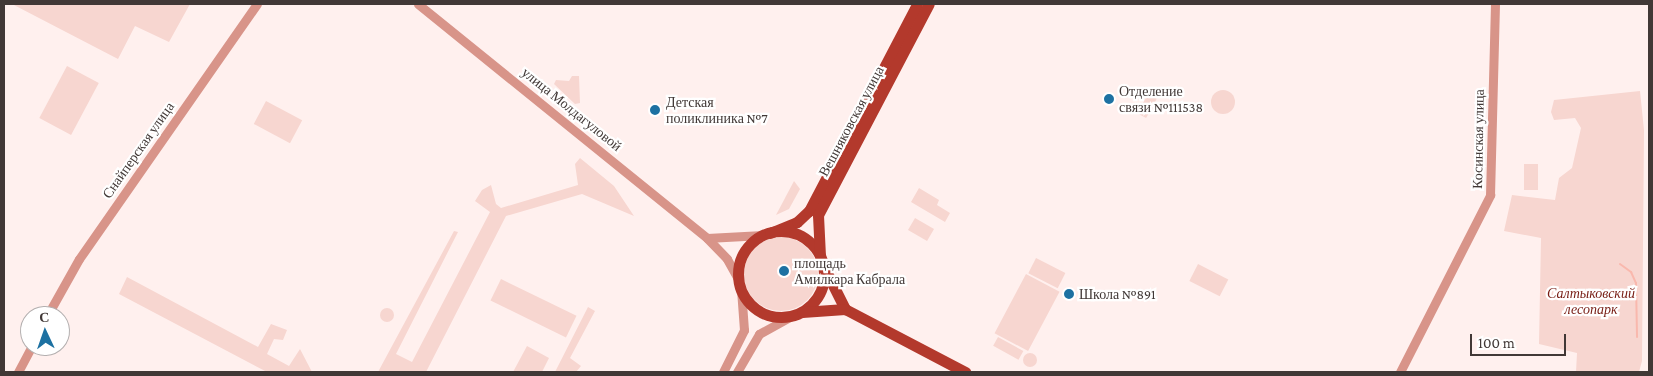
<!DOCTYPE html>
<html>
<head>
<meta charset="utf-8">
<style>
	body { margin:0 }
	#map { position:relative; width:1653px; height:376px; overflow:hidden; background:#fff0ee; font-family:"Crimson Pro",serif }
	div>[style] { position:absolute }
	.green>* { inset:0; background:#f7d6d0; transform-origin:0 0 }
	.round { border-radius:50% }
	.stream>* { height:2px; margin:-1px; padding:0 1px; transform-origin:1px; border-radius:1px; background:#f9b8ad }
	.minor>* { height:9px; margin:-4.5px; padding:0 4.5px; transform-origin:4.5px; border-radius:4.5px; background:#d89489 }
	.major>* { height:11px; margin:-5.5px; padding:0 5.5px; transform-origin:5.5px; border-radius:5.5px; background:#b3392c }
	.major>.ring { margin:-5.5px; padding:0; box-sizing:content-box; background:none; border:11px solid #b3392c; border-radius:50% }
	.dots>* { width:14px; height:14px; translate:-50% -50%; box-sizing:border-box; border:2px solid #fff; border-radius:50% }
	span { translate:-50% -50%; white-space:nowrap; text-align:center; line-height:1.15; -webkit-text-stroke:4.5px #fff; paint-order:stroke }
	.poi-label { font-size:14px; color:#413836 }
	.left { translate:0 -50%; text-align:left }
	.street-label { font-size:14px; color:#413836 }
	.park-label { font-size:14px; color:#771c13; font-style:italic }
	.frame { position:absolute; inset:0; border:5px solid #413836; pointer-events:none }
	.north { position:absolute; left:20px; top:306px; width:50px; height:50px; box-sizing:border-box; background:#fff; border:1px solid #b3afaf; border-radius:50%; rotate:357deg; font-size:14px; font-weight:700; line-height:20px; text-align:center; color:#413836 }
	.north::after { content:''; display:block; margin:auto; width:18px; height:22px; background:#1d71a2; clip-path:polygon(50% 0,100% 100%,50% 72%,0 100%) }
	.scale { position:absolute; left:1470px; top:334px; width:96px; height:22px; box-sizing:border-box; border:2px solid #413836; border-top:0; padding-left:6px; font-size:15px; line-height:18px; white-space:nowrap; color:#413836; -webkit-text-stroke:4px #fff; paint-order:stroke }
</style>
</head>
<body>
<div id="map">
	<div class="green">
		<i style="clip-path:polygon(12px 4px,190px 4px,169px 42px,135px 26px,118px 59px)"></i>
		<i style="left:67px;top:66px;width:36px;height:59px;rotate:28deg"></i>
		<i style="clip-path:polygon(572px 76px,579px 76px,580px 103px,575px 104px,554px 84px,556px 80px,569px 81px)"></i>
		<i class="round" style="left:1211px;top:90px;width:24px;height:24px"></i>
		<i style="clip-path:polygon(1640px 91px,1644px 130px,1642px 361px,1639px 372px,1576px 372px,1577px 353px,1539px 344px,1541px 238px,1504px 231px,1512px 195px,1555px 200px,1559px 178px,1572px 168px,1581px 128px,1575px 118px,1554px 120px,1551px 112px,1554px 100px)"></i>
		<i style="left:1148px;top:94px;width:10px;height:22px;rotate:29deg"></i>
		<i style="left:266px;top:101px;width:41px;height:26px;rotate:28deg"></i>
		<i style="clip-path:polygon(580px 158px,614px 186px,634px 216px,582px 194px,506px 216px,426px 372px,378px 372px,454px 231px,458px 232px,396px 354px,412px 362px,490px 212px,475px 201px,482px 190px,491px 185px,496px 204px,501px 208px,578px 185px,575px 164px)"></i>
		<i style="left:1524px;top:164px;width:14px;height:26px"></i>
		<i style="clip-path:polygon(794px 181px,800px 189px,789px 209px,776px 215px)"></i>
		<i style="clip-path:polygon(919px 188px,939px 200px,937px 205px,950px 213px,945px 222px,911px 202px)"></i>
		<i style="left:915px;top:218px;width:22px;height:14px;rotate:30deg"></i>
		<i class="round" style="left:744px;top:237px;width:74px;height:74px"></i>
		<i style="left:1036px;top:258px;width:33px;height:17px;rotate:27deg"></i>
		<i style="left:1198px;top:264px;width:34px;height:19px;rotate:27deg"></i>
		<i style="left:1026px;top:274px;width:38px;height:67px;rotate:28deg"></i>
		<i style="clip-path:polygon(127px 277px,258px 347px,271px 324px,287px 330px,283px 340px,274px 339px,267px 354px,289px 366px,300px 349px,312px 372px,267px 372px,119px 294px)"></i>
		<i style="left:501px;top:279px;width:84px;height:24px;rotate:26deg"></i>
		<i style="clip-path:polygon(588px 307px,595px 311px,570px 358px,581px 366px,576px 372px,555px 372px)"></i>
		<i class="round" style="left:380px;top:308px;width:14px;height:14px"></i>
		<i style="left:998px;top:337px;width:29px;height:10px;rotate:29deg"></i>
		<i style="clip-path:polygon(527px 346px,549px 358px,542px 372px,513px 372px)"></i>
		<i class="round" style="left:1023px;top:353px;width:14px;height:14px"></i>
	</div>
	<div class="stream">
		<i style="left:1620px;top:264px;width:14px;rotate:36deg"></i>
		<i style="left:1631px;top:272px;width:12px;rotate:66deg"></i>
		<i style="left:1636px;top:283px;width:54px;rotate:88.9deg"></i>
	</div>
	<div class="minor">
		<i style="left:418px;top:4px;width:372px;rotate:39deg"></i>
		<i style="left:707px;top:238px;width:29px;rotate:46deg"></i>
		<i style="left:727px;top:259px;width:25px;rotate:61deg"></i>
		<i style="left:707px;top:238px;width:56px;rotate:-3.1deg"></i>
		<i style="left:47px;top:316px;width:65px;rotate:-60.7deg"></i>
		<i style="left:79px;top:259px;width:311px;rotate:-55.1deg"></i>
		<i style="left:18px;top:372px;width:30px;rotate:-62deg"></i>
		<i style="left:723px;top:372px;width:47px;rotate:-63.4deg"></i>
		<i style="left:744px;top:330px;width:41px;rotate:-94.2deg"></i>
		<i style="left:737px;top:372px;width:44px;rotate:-59.9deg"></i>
		<i style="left:759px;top:334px;width:37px;rotate:-29deg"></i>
		<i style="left:1400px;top:372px;width:199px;rotate:-63deg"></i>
		<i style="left:1490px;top:195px;width:191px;rotate:-88.5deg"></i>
	</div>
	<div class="major">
		<i class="ring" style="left:738px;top:231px;width:75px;height:75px"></i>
		<i style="left:770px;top:233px;width:29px;rotate:-22deg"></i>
		<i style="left:797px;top:222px;width:16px;rotate:-43deg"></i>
		<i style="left:809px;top:211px;width:233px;rotate:-62.4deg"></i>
		<i style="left:820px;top:256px;width:41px;rotate:-92.8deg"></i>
		<i style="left:818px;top:215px;width:238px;rotate:-62.3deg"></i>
		<i style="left:825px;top:269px;width:45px;rotate:63.4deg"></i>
		<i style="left:845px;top:309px;width:136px;rotate:27.7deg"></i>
		<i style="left:802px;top:312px;width:43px;rotate:-4deg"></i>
	</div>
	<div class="dots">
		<i style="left:1109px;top:99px;background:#1d71a2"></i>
		<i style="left:655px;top:110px;background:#1d71a2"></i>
		<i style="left:784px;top:271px;background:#1d71a2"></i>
		<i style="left:1069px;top:294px;background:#1d71a2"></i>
	</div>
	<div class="poi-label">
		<span class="left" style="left:1119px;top:99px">Отделение<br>связи №111538</span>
		<span class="left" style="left:666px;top:110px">Детская<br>поликлиника №7</span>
		<span class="left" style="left:794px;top:271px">площадь<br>Амилкара Кабрала</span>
		<span class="left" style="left:1079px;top:294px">Школа №891</span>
	</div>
	<div class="street-label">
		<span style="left:572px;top:109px;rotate:39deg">улица Молдагуловой</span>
		<span style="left:851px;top:121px;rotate:-62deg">Вешняковская улица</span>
		<span style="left:1478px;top:139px;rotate:-89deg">Косинская улица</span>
		<span style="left:138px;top:150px;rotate:-55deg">Снайперская улица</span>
	</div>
	<div class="park-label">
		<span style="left:1591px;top:301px">Салтыковский<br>лесопарк</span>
	</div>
	<div class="frame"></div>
	<div class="north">С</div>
	<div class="scale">100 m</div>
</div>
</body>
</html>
